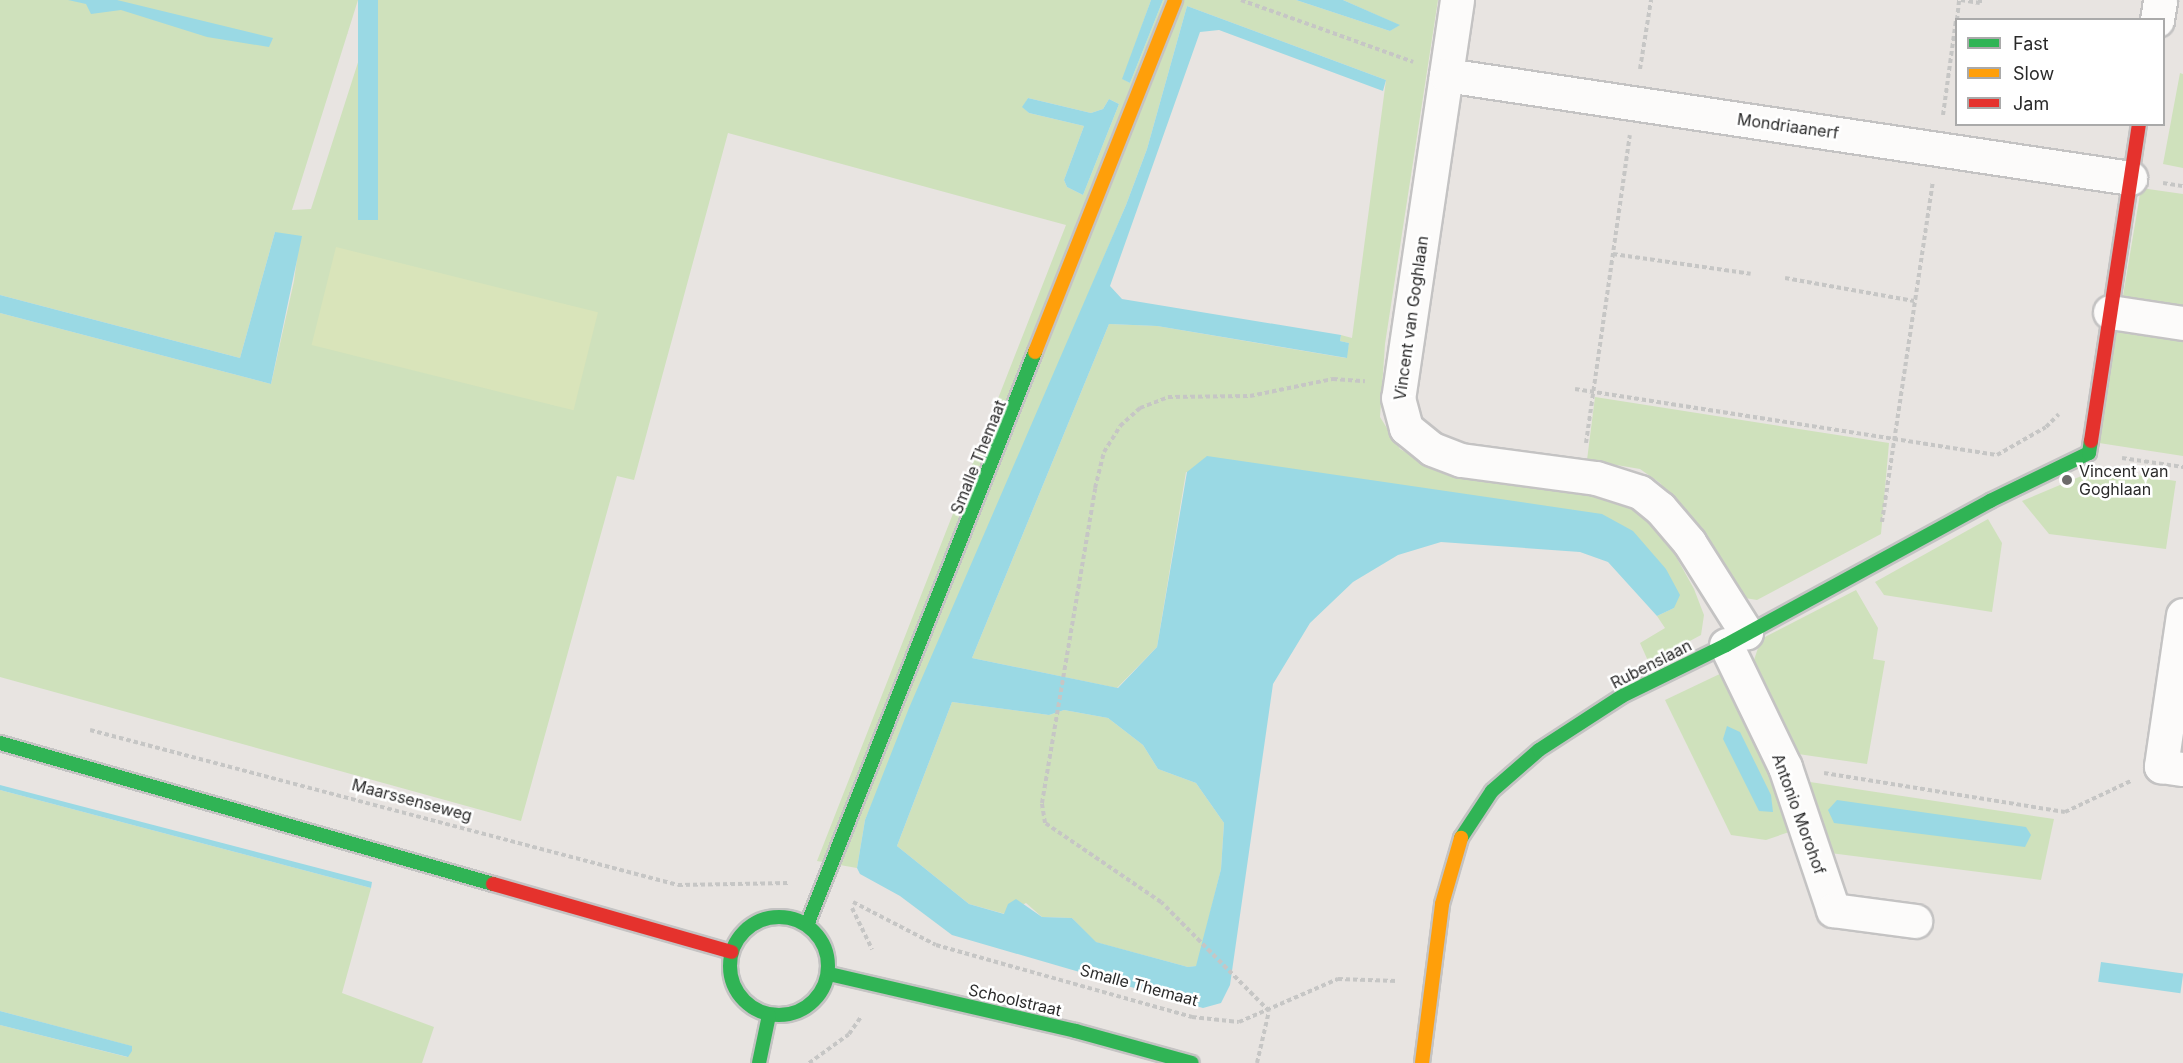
<!DOCTYPE html>
<html>
<head>
<meta charset="utf-8">
<style>
	body { margin:0 }
	#map { position:relative; width:2183px; height:1063px; overflow:hidden; background:#e8e4e1; font-family:Inter,sans-serif }
	div>[style] { position:absolute }
	.green>* { inset:0; background:#cfe1bc }
	.pitch>* { inset:0; background:#d9e4ba; transform-origin:0 0 }
	.water>* { inset:0; background:#9ad9e4; transform-origin:0 0 }
	.path>* { height:4px; margin-top:-2px; transform-origin:0; background:repeating-linear-gradient(90deg,#c6c6c5 0 4.5px,transparent 0 7.5px) }
	.roads { filter:drop-shadow(2px 0 #c4c3c3) drop-shadow(-2px 0 #c4c3c3) drop-shadow(0 2px #c4c3c3) drop-shadow(0 -2px #c4c3c3) }
	.street>* { height:33px; margin:-16.5px; padding:0 16.5px; transform-origin:16.5px; border-radius:16.5px; background:#fcfbfa }
	.fast>* { height:14px; margin:-7px; padding:0 7px; transform-origin:7px; border-radius:7px; background:#30b455 }
	.fast>.ring { margin:-7px; padding:0; box-sizing:content-box; background:none; border:14px solid #30b455; border-radius:50% }
	.slow>* { height:14px; margin:-7px; padding:0 7px; transform-origin:7px; border-radius:7px; background:#ff9f0a }
	.jam>* { height:14px; margin:-7px; padding:0 7px; transform-origin:7px; border-radius:7px; background:#e5322d }
	.dots>* { width:16px; height:16px; translate:-50% -50%; box-sizing:border-box; border:3px solid #fff; border-radius:50% }
	span { translate:-50% -50%; white-space:nowrap; text-align:center; line-height:1.15; -webkit-text-stroke:5px #fff; paint-order:stroke }
	.street-label { font-size:16px; color:#2a2a2a }
	.poi-label { font-size:16px; color:#2a2a2a }
	.left { translate:0 -50%; text-align:left }
	.legend { position:absolute; left:1955px; top:18px; width:210px; height:108px; box-sizing:border-box; background:#fff; border:2px solid #aaa; margin:0; padding:8px 10px; list-style:none; font-size:18px; color:#2a2a2a }
	.legend li { display:flex; align-items:center; gap:12px; height:30px }
	.legend b { width:30px; border:2px solid #aaa }
</style>
</head>
<body>
<div id="map">
	<div class="green">
		<i style="clip-path:polygon(evenodd,0 0,358px 0,292px 210px,311px 209px,378px 0,1151px 0,1123px 79px,1130px 83px,1163px 0,1296px 0,1390px 31px,1399px 25px,1343px 0,1438px 0,1385px 344px,1380px 417px,1400px 449px,1439px 471px,1612px 498px,1641px 509px,1668px 542px,1694px 589px,1704px 615px,1701px 635px,1649px 663px,1640px 643px,1665px 628px,1657px 616px,1674px 608px,1666px 569px,1186px 472px,1157px 647px,1117px 688px,972px 658px,1109px 324px,1157px 326px,1346px 358px,1349px 343px,1340px 341px,1341px 335px,1352px 338px,1386px 80px,1187px 6px,1147px 149px,1126px 205px,865px 820px,857px 868px,817px 861px,1066px 225px,728px 133px,634px 480px,617px 476px,521px 821px,0 677px,0 313px,271px 384px,294px 281px,299px 243px,275px 232px,240px 358px,0 295px,0 0,1028px 98px,1091px 113px,1103px 109px,1109px 99px,1119px 104px,1083px 195px,1067px 187px,1064px 180px,1084px 126px,1029px 113px,1023px 107px,1028px 98px)"></i>
		<i style="clip-path:polygon(2180px 73px,2183px 74px,2183px 168px,2163px 164px)"></i>
		<i style="clip-path:polygon(2141px 188px,2183px 194px,2183px 317px,2121px 308px)"></i>
		<i style="clip-path:polygon(2118px 323px,2183px 332px,2183px 456px,2099px 443px)"></i>
		<i style="clip-path:polygon(1595px 397px,1889px 443px,1881px 534px,1757px 600px,1745px 598px,1660px 483px,1640px 469px,1587px 460px)"></i>
		<i style="clip-path:polygon(2098px 469px,2176px 481px,2166px 549px,2049px 534px,2022px 501px)"></i>
		<i style="clip-path:polygon(1988px 519px,2002px 543px,1992px 612px,1884px 595px,1875px 582px)"></i>
		<i style="clip-path:polygon(1856px 590px,1878px 628px,1873px 659px,1885px 661px,1867px 764px,1798px 754px,1754px 660px,1761px 639px)"></i>
		<i style="clip-path:polygon(1726px 671px,1781px 796px,1792px 831px,1766px 840px,1731px 835px,1665px 700px)"></i>
		<i style="clip-path:polygon(952px 702px,1049px 715px,1064px 710px,1108px 718px,1143px 745px,1158px 769px,1196px 783px,1224px 823px,1221px 869px,1197px 966px,1188px 967px,1095px 942px,1072px 918px,1042px 917px,1026px 903px,1005px 914px,969px 904px,897px 846px)"></i>
		<i style="clip-path:polygon(1810px 782px,2054px 819px,2041px 880px,1830px 853px)"></i>
		<i style="clip-path:polygon(0 790px,371px 888px,342px 993px,434px 1027px,422px 1063px,0 1063px,0 1025px,127px 1057px,131px 1046px,0 1011px)"></i>
	</div>
	<div class="pitch">
		<i style="left:336px;top:247px;width:270px;height:101px;rotate:14deg"></i>
	</div>
	<div class="water">
		<i style="clip-path:polygon(68px 0,117px 0,273px 38px,269px 47px,207px 37px,121px 10px,91px 14px,86px 4px)"></i>
		<i style="left:358px;top:0;width:20px;height:220px"></i>
		<i style="clip-path:polygon(1151px 0,1163px 0,1130px 83px,1122px 79px)"></i>
		<i style="clip-path:polygon(1296px 0,1343px 0,1400px 25px,1390px 31px)"></i>
		<i style="clip-path:polygon(evenodd,1187px 6px,1386px 80px,1383px 91px,1219px 30px,1200px 32px,1110px 286px,1122px 299px,1341px 335px,1340px 341px,1349px 343px,1347px 358px,1157px 326px,1109px 324px,972px 658px,1118px 688px,1157px 647px,1187px 472px,1207px 456px,1602px 514px,1633px 531px,1666px 569px,1680px 595px,1674px 608px,1657px 616px,1608px 562px,1580px 552px,1441px 542px,1398px 555px,1353px 582px,1310px 623px,1273px 684px,1230px 985px,1221px 1003px,1203px 1008px,952px 935px,900px 896px,860px 874px,857px 868px,865px 820px,909px 708px,1126px 205px,1147px 149px,1187px 6px,952px 702px,1049px 715px,1064px 710px,1108px 718px,1143px 745px,1158px 769px,1196px 783px,1224px 823px,1221px 869px,1196px 966px,1188px 967px,1096px 942px,1072px 918px,1042px 917px,1016px 899px,1008px 904px,1004px 914px,969px 904px,897px 846px,952px 702px)"></i>
		<i style="clip-path:polygon(1028px 98px,1091px 113px,1103px 109px,1109px 99px,1119px 104px,1083px 195px,1067px 187px,1064px 180px,1084px 126px,1029px 113px,1022px 107px)"></i>
		<i style="clip-path:polygon(275px 232px,302px 236px,271px 384px,0 313px,0 295px,240px 358px)"></i>
		<i style="clip-path:polygon(1727px 726px,1740px 732px,1771px 795px,1773px 812px,1759px 811px,1723px 739px)"></i>
		<i style="clip-path:polygon(0 785px,372px 882px,371px 888px,0 790px)"></i>
		<i style="clip-path:polygon(1837px 800px,2026px 827px,2031px 835px,2025px 847px,1834px 823px,1828px 810px)"></i>
		<i style="left:2101px;top:962px;width:83px;height:20px;rotate:8deg"></i>
		<i style="clip-path:polygon(0 1011px,132px 1046px,132px 1051px,128px 1057px,0 1025px)"></i>
	</div>
	<div class="path">
		<i style="left:1241px;top:0;width:183px;rotate:19.8deg"></i>
		<i style="left:1961px;top:0;width:19px;rotate:9deg"></i>
		<i style="left:1980px;top:3px;width:3px;rotate:-90deg"></i>
		<i style="left:1957px;top:20px;width:20px;rotate:-84deg"></i>
		<i style="left:1640px;top:69px;width:70px;rotate:-80.9deg"></i>
		<i style="left:1943px;top:115px;width:96px;rotate:-82.2deg"></i>
		<i style="left:2163px;top:183px;width:20px;rotate:9deg"></i>
		<i style="left:1613px;top:254px;width:139px;rotate:8.2deg"></i>
		<i style="left:1785px;top:278px;width:131px;rotate:10.1deg"></i>
		<i style="left:1575px;top:389px;width:427px;rotate:8.9deg"></i>
		<i style="left:1586px;top:443px;width:311px;rotate:-81.9deg"></i>
		<i style="left:1997px;top:455px;width:56px;rotate:-29.7deg"></i>
		<i style="left:2046px;top:427px;width:18px;rotate:-45deg"></i>
		<i style="left:2122px;top:458px;width:62px;rotate:8.4deg"></i>
		<i style="left:1882px;top:522px;width:344px;rotate:-81.5deg"></i>
		<i style="left:90px;top:730px;width:608px;rotate:14.77deg"></i>
		<i style="left:678px;top:885px;width:110px;rotate:-1deg"></i>
		<i style="left:1824px;top:773px;width:244px;rotate:9.2deg"></i>
		<i style="left:2065px;top:812px;width:73px;rotate:-25.2deg"></i>
		<i style="left:853px;top:902px;width:93px;rotate:27.4deg"></i>
		<i style="left:936px;top:945px;width:266px;rotate:15.7deg"></i>
		<i style="left:1192px;top:1017px;width:47px;rotate:6.1deg"></i>
		<i style="left:1239px;top:1022px;width:108px;rotate:-23.5deg"></i>
		<i style="left:1338px;top:979px;width:59px;rotate:1.9deg"></i>
		<i style="left:852px;top:908px;width:46px;rotate:64deg"></i>
		<i style="left:809px;top:1063px;width:49px;rotate:-35.9deg"></i>
		<i style="left:849px;top:1034px;width:21px;rotate:-55deg"></i>
		<i style="left:1257px;top:1063px;width:53px;rotate:-77deg"></i>
		<i style="left:1269px;top:1011px;width:153px;rotate:-134.7deg"></i>
		<i style="left:1161px;top:902px;width:140px;rotate:-145.7deg"></i>
		<i style="left:1045px;top:823px;width:20px;rotate:-99deg"></i>
		<i style="left:1042px;top:803px;width:319px;rotate:-80.4deg"></i>
		<i style="left:1095px;top:488px;width:37px;rotate:-76deg"></i>
		<i style="left:1104px;top:452px;width:31px;rotate:-58deg"></i>
		<i style="left:1120px;top:426px;width:27px;rotate:-42deg"></i>
		<i style="left:1140px;top:408px;width:30px;rotate:-21deg"></i>
		<i style="left:1168px;top:397px;width:82px;rotate:-0.7deg"></i>
		<i style="left:1250px;top:396px;width:85px;rotate:-11.6deg"></i>
		<i style="left:1333px;top:379px;width:32px;rotate:4deg"></i>
	</div>
	<div class="roads">
		<div class="street">
			<i style="left:1457px;top:0;width:402px;rotate:98.4deg"></i>
			<i style="left:1398px;top:398px;width:31px;rotate:75deg"></i>
			<i style="left:1406px;top:428px;width:33px;rotate:39deg"></i>
			<i style="left:1432px;top:449px;width:31px;rotate:21deg"></i>
			<i style="left:1461px;top:460px;width:136px;rotate:7.6deg"></i>
			<i style="left:1596px;top:478px;width:46px;rotate:17.7deg"></i>
			<i style="left:1640px;top:492px;width:26px;rotate:39deg"></i>
			<i style="left:1660px;top:508px;width:45px;rotate:49.5deg"></i>
			<i style="left:1689px;top:542px;width:107px;rotate:57.7deg"></i>
			<i style="left:2157px;top:20px;width:20px;rotate:-81deg"></i>
			<i style="left:1446px;top:75px;width:692px;rotate:8.56deg"></i>
			<i style="left:2110px;top:312px;width:74px;rotate:8.6deg"></i>
			<i style="left:2183px;top:615px;width:153px;rotate:98.3deg"></i>
			<i style="left:2161px;top:766px;width:22px;rotate:8deg"></i>
			<i style="left:1726px;top:645px;width:136px;rotate:64.2deg"></i>
			<i style="left:1785px;top:767px;width:151px;rotate:71.4deg"></i>
			<i style="left:1833px;top:910px;width:83px;rotate:7.6deg"></i>
		</div>
		<div class="fast">
			<i style="left:0;top:743px;width:513px;rotate:15.96deg"></i>
			<i style="left:1461px;top:838px;width:56px;rotate:-56.6deg"></i>
			<i style="left:1492px;top:791px;width:62px;rotate:-41.1deg"></i>
			<i style="left:1539px;top:750px;width:99px;rotate:-33deg"></i>
			<i style="left:1622px;top:696px;width:116px;rotate:-26.1deg"></i>
			<i style="left:1726px;top:645px;width:301px;rotate:-28.6deg"></i>
			<i style="left:1990px;top:501px;width:110px;rotate:-25.9deg"></i>
			<i style="left:2089px;top:453px;width:12px;rotate:-81deg"></i>
			<i class="ring" style="left:730px;top:917px;width:84px;height:84px"></i>
			<i style="left:807px;top:925px;width:617px;rotate:-68.3deg"></i>
			<i style="left:829px;top:974px;width:253px;rotate:13deg"></i>
			<i style="left:1076px;top:1031px;width:120px;rotate:15.4deg"></i>
			<i style="left:759px;top:1063px;width:49px;rotate:-78.2deg"></i>
		</div>
		<div class="slow">
			<i style="left:1035px;top:352px;width:379px;rotate:-68.3deg"></i>
			<i style="left:1422px;top:1063px;width:160px;rotate:-82.8deg"></i>
			<i style="left:1442px;top:904px;width:69px;rotate:-73.9deg"></i>
		</div>
		<div class="jam">
			<i style="left:2091px;top:441px;width:321px;rotate:-81.4deg"></i>
			<i style="left:493px;top:884px;width:248px;rotate:15.9deg"></i>
		</div>
	</div>
	<div class="dots">
		<i style="left:2067px;top:480px;background:#6c6b6a"></i>
	</div>
	<div class="street-label">
		<span style="left:1788px;top:126px;rotate:8deg">Mondriaanerf</span>
		<span style="left:1411px;top:318px;rotate:-82deg">Vincent van Goghlaan</span>
		<span style="left:978px;top:457px;rotate:-68deg">Smalle Themaat</span>
		<span style="left:1651px;top:664px;rotate:-27deg">Rubenslaan</span>
		<span style="left:412px;top:800px;rotate:15deg">Maarssenseweg</span>
		<span style="left:1799px;top:814px;rotate:70deg">Antonio Morohof</span>
		<span style="left:1139px;top:985px;rotate:15deg">Smalle Themaat</span>
		<span style="left:1015px;top:1000px;rotate:13deg">Schoolstraat</span>
	</div>
	<div class="poi-label">
		<span class="left" style="left:2079px;top:480px">Vincent van<br>Goghlaan</span>
	</div>
	<ul class="legend">
	<li><b style="height:8px;background:#30b455"></b>Fast</li>
	<li><b style="height:8px;background:#ff9f0a"></b>Slow</li>
	<li><b style="height:8px;background:#e5322d"></b>Jam</li>
	</ul>
</div>
</body>
</html>
